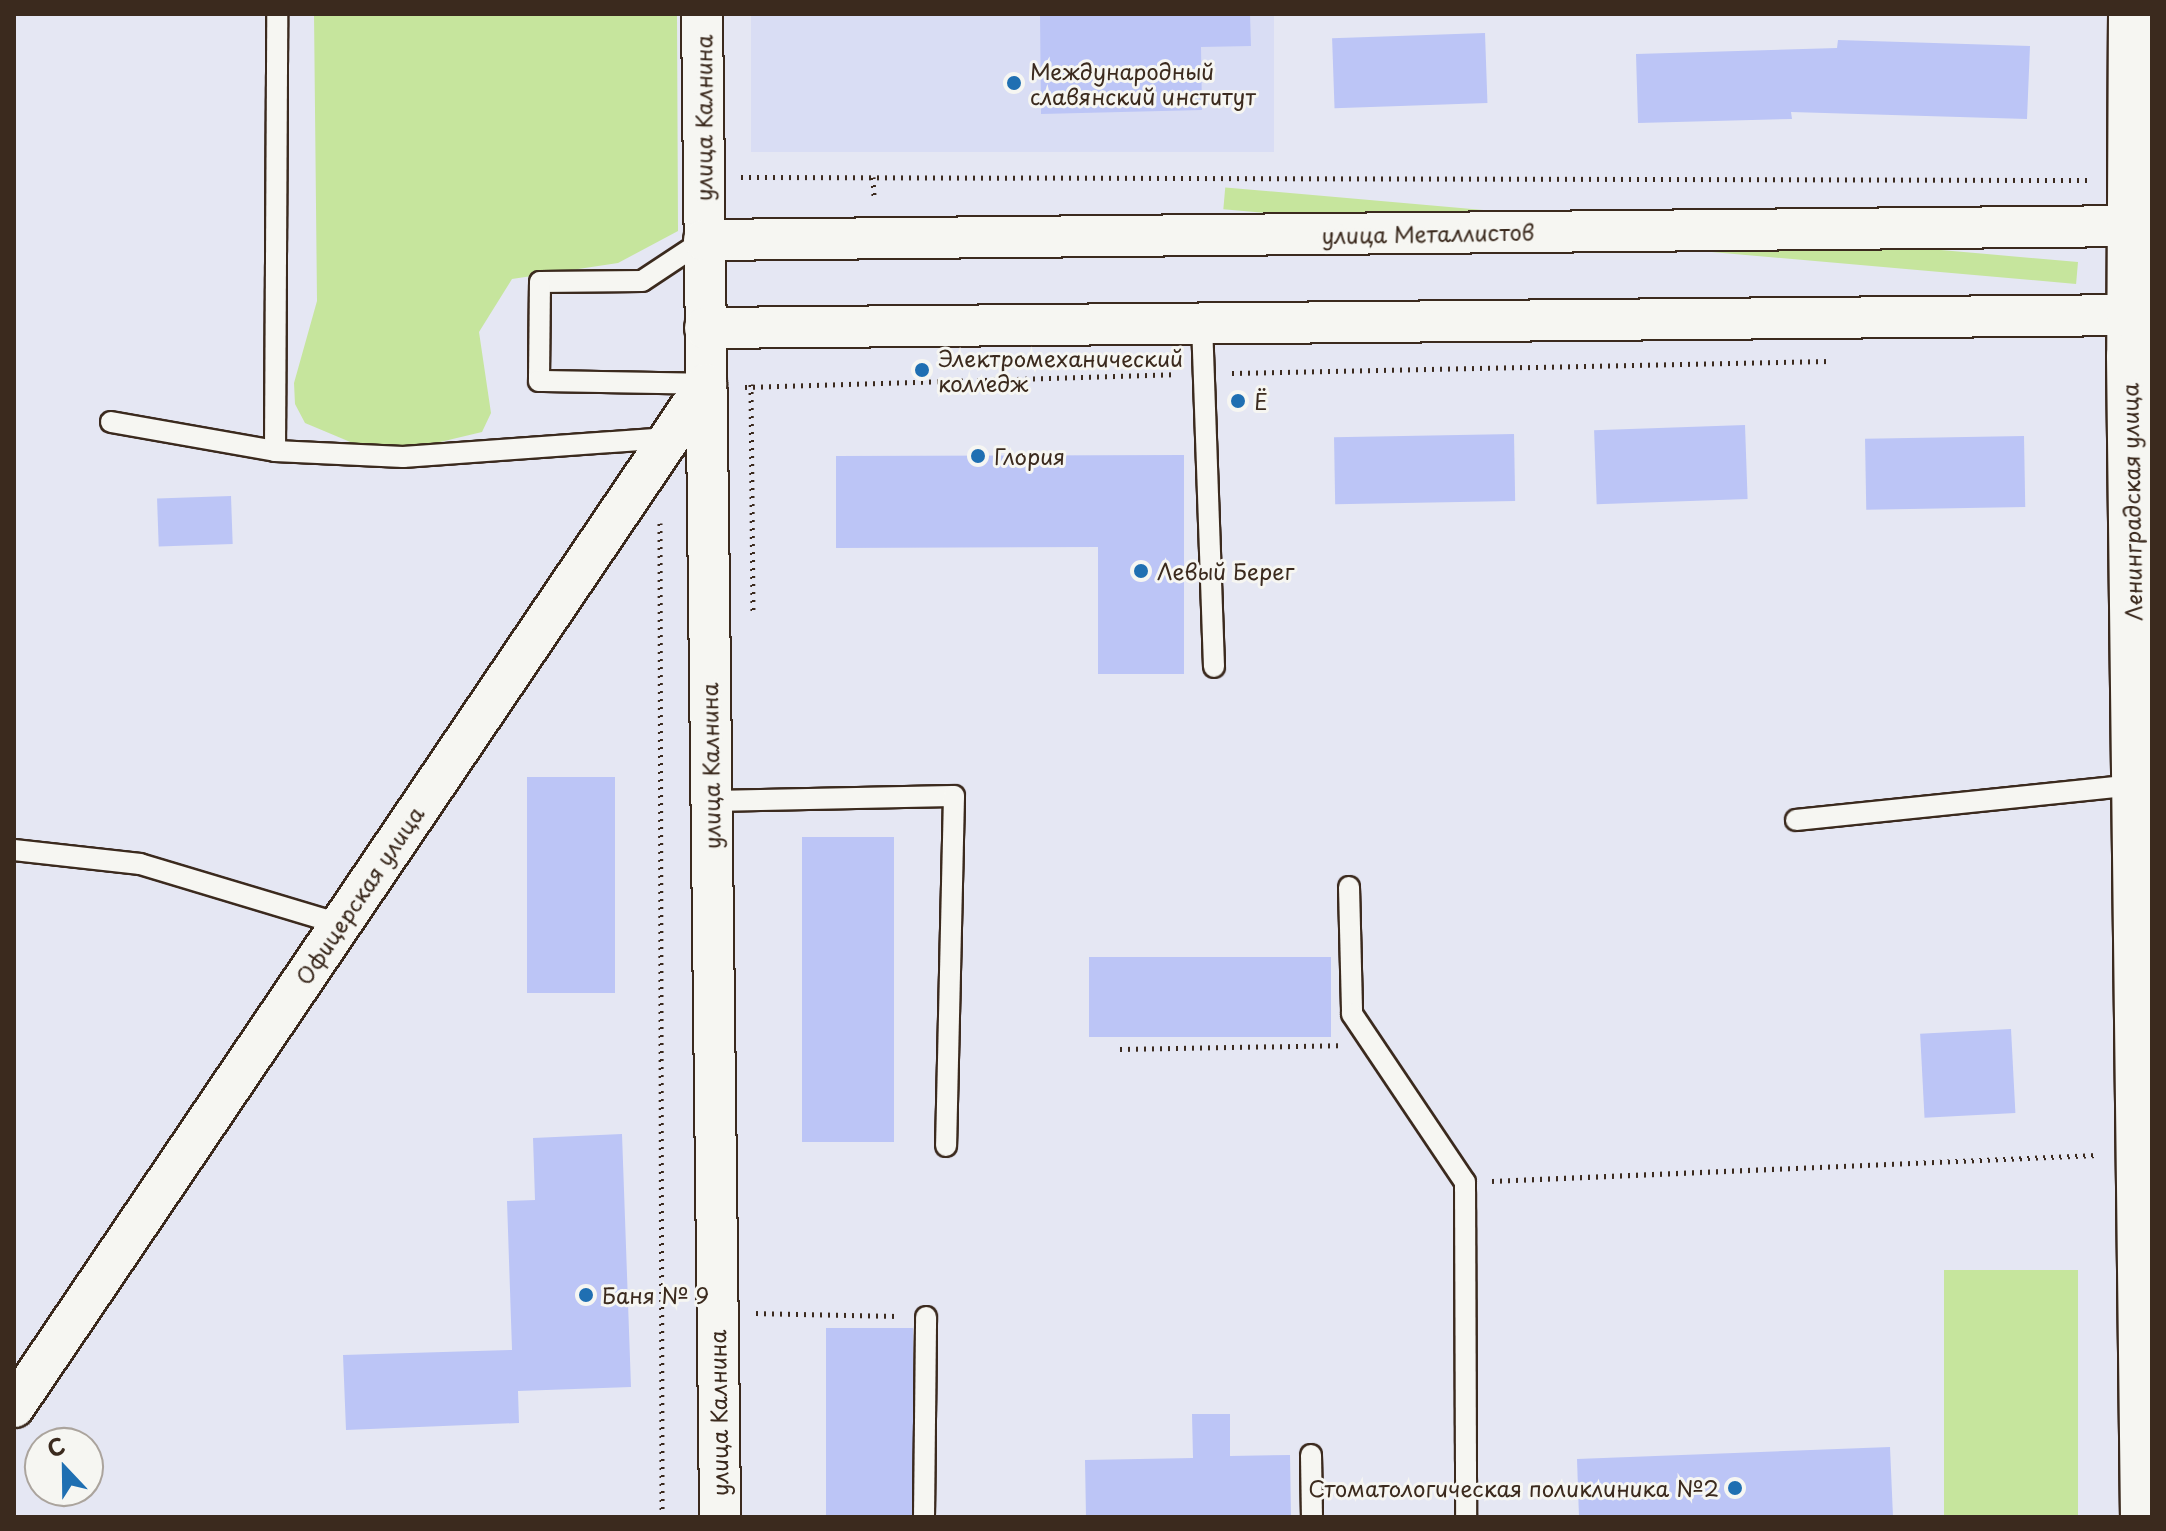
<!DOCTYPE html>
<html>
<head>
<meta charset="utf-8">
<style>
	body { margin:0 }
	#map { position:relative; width:2166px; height:1531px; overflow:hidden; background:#e5e7f3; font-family:"Playpen Sans",sans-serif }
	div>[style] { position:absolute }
	.built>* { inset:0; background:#d9ddf4; transform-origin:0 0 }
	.green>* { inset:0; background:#c6e59d; transform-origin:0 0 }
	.building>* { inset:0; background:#bcc5f6; transform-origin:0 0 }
	.path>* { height:5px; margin-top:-2.5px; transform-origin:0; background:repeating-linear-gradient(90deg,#3b2a1e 0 2px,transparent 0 8px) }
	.roads { filter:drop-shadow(2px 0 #3b2a1e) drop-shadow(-2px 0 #3b2a1e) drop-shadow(0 2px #3b2a1e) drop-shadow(0 -2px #3b2a1e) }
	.service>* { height:20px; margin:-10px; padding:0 10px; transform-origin:10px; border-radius:10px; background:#f6f6f2 }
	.minor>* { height:40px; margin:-20px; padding:0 20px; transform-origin:20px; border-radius:20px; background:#f6f6f2 }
	.tertiary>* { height:44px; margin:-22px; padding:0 22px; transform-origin:22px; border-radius:22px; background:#f6f6f2 }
	.dots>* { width:22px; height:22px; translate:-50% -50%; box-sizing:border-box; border:4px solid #f6f6f2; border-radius:50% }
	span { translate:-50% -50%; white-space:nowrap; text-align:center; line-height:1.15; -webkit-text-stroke:6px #f6f6f2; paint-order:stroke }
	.poi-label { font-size:22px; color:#3b2a1e }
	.left { translate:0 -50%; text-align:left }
	.right { translate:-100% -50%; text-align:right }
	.street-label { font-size:22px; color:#3b2a1e }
	.frame { position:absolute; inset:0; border:16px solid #3b2a1e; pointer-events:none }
	.north { position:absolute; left:24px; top:1427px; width:80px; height:80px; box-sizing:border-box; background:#f6f6f2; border:2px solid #aba49d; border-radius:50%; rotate:338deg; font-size:22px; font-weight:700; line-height:32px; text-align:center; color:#3b2a1e }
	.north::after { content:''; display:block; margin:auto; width:28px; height:36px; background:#1f6fb2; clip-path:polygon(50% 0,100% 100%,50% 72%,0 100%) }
</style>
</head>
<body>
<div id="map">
	<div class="built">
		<i style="left:751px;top:14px;width:523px;height:138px"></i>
	</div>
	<div class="green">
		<i style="clip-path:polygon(314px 14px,677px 14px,678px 231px,618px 263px,512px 279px,479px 332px,491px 413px,482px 432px,415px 448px,367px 449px,305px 423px,295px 404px,294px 383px,317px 301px)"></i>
		<i style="left:2078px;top:262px;width:22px;height:856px;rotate:95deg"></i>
		<i style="left:2078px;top:1270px;width:247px;height:134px;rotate:90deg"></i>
	</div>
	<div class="building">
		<i style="clip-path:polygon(1040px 14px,1250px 14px,1251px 46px,1201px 47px,1202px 110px,1041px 114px)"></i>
		<i style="left:1485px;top:33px;width:70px;height:153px;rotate:88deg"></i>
		<i style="clip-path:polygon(1838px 40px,2030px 46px,2027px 119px,1791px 112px,1792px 119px,1638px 123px,1636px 54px,1837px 48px)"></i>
		<i style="left:1745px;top:425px;width:74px;height:151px;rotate:88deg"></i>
		<i style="left:1514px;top:434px;width:67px;height:180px;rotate:89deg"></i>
		<i style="left:2024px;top:436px;width:71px;height:159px;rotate:89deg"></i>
		<i style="clip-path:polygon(1184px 455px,1184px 674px,1098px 674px,1098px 547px,836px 548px,836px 456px)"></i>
		<i style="left:231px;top:496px;width:48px;height:74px;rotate:88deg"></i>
		<i style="left:527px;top:777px;width:88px;height:216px"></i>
		<i style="left:802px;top:837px;width:92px;height:305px"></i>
		<i style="left:1331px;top:957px;width:80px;height:242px;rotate:90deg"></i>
		<i style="left:2011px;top:1029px;width:84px;height:91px;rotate:87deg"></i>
		<i style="clip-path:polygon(622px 1134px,631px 1387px,518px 1391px,519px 1423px,346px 1430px,343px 1355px,512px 1350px,507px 1201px,535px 1200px,533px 1138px)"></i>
		<i style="left:826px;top:1328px;width:87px;height:189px"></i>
		<i style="clip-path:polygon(1192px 1414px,1230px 1414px,1230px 1456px,1290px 1455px,1291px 1517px,1086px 1517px,1085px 1460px,1193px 1458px)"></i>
		<i style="clip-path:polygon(1890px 1447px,1893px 1517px,1579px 1517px,1577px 1459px)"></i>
	</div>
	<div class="path">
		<i style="left:741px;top:177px;width:1350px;rotate:0.13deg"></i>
		<i style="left:873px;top:177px;width:21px;rotate:87deg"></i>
		<i style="left:1232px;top:373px;width:598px;rotate:-1.15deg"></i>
		<i style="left:751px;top:384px;width:230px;rotate:89.5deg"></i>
		<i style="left:745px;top:387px;width:429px;rotate:-1.7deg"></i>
		<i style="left:660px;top:523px;width:994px;rotate:89.88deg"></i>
		<i style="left:1120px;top:1049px;width:219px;rotate:-1deg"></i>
		<i style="left:1492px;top:1181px;width:606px;rotate:-2.46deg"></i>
		<i style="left:756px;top:1313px;width:142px;rotate:1.2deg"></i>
	</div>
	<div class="roads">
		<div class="service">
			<i style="left:704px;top:240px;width:74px;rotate:146.5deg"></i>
			<i style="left:642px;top:281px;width:102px;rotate:179.4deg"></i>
			<i style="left:540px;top:282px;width:99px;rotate:90.6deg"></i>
			<i style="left:539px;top:381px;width:167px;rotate:1deg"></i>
			<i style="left:1202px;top:323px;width:344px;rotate:88deg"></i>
			<i style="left:111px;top:422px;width:167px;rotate:10deg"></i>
			<i style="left:275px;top:451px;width:128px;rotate:2.7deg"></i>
			<i style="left:403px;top:457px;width:266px;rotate:-4.1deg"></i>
			<i style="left:275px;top:451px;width:437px;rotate:-89.7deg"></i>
			<i style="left:711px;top:801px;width:243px;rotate:-1.2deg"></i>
			<i style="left:954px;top:796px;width:350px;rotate:91.3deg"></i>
			<i style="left:1796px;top:820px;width:340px;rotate:-5.9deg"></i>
			<i style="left:14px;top:850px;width:127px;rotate:6.3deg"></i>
			<i style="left:140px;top:864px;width:209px;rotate:16.7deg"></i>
			<i style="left:1349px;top:887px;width:127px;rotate:88.6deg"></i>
			<i style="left:1352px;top:1014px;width:202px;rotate:56.1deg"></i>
			<i style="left:1465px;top:1182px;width:335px;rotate:89.8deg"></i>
			<i style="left:1311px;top:1455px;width:62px;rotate:89.1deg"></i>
			<i style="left:924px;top:1517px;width:200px;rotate:-89.4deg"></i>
		</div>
		<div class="minor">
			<i style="left:702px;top:14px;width:1503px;rotate:89.31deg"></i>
			<i style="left:704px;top:240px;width:1428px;rotate:-0.56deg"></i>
			<i style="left:705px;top:328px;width:1426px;rotate:-0.52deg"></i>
			<i style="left:14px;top:1407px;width:1235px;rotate:-55.92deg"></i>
		</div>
		<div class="tertiary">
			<i style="left:2131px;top:14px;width:342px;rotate:90.3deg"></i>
			<i style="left:2129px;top:356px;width:1161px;rotate:89.31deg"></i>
		</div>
	</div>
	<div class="dots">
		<i style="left:1014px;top:83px;background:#1f6fb2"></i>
		<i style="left:922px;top:370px;background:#1f6fb2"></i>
		<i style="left:1238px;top:401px;background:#1f6fb2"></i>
		<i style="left:978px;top:456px;background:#1f6fb2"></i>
		<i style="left:1141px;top:571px;background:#1f6fb2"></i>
		<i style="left:586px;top:1295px;background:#1f6fb2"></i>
		<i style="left:1735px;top:1488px;background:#1f6fb2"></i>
	</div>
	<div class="poi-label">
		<span class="left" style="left:1030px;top:83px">Международный<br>славянский институт</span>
		<span class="left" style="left:938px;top:370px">Электромеханический<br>колледж</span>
		<span class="left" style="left:1254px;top:401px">Ё</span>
		<span class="left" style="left:994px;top:456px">Глория</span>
		<span class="left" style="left:1157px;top:571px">Левый Берег</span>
		<span class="left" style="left:602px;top:1295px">Баня № 9</span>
		<span class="right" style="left:1719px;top:1488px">Стоматологическая поликлиника №2</span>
	</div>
	<div class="street-label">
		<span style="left:703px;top:118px;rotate:-90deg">улица Калнина</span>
		<span style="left:1428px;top:233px;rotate:-1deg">улица Металлистов</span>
		<span style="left:2131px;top:502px;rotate:-91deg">Ленинградская улица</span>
		<span style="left:710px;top:766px;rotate:-91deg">улица Калнина</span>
		<span style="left:359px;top:895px;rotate:-56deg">Офицерская улица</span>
		<span style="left:718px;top:1413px;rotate:-91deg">улица Калнина</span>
	</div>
	<div class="frame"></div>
	<div class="north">С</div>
</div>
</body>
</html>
